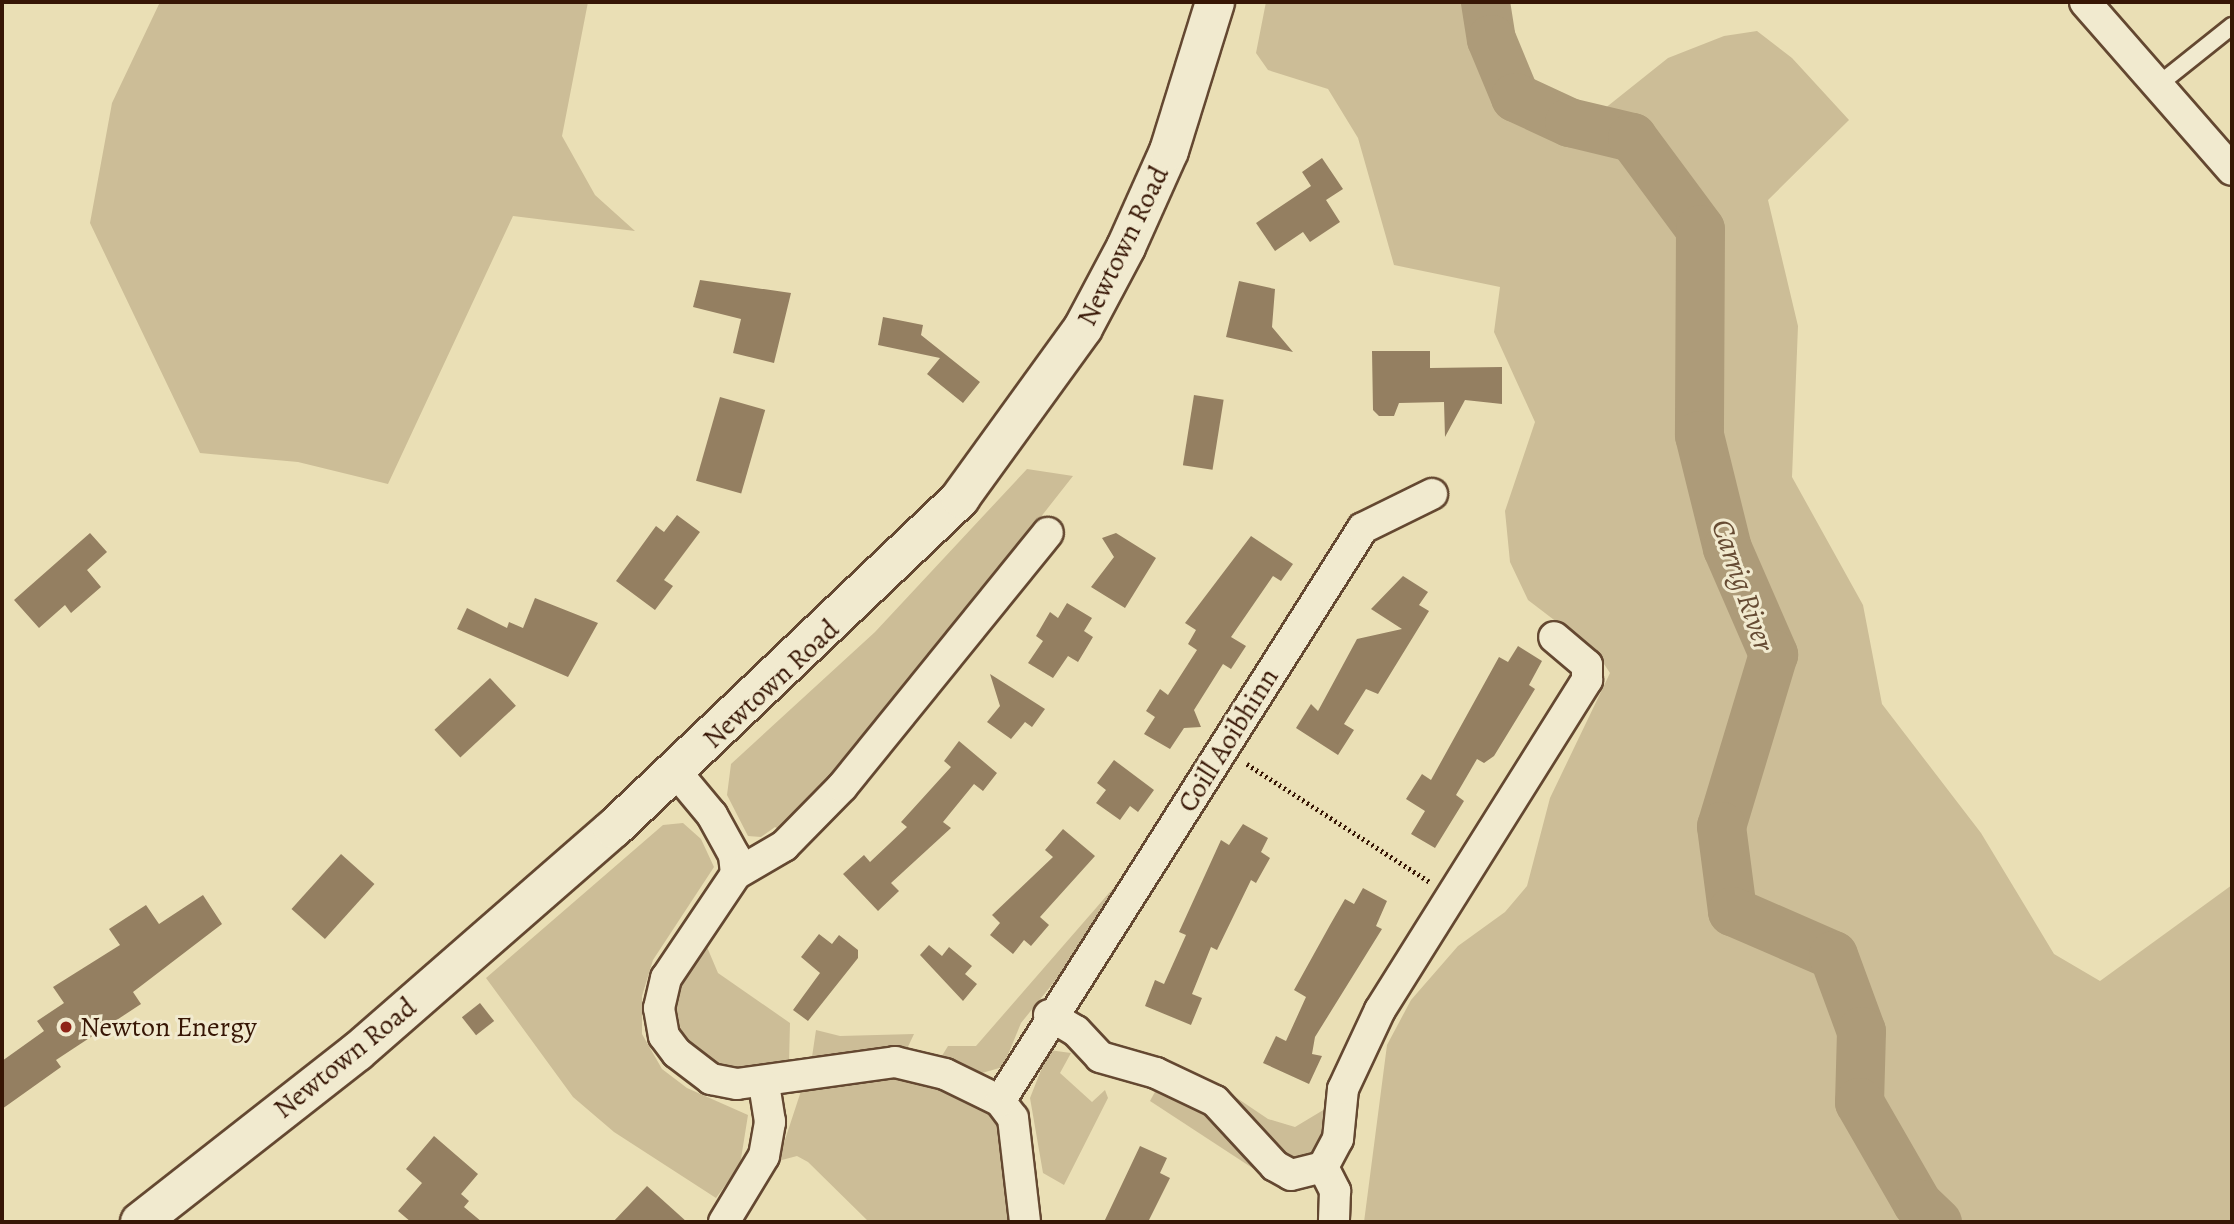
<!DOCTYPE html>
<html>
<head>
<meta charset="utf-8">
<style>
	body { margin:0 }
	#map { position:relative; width:2234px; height:1224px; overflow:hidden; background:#eadfb5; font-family:Alegreya,serif }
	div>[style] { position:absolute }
	.green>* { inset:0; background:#ccbd97 }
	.river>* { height:49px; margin:-24.5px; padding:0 24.5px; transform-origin:24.5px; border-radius:24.5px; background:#ad9b79 }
	.building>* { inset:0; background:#947f61; transform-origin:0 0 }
	.path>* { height:4.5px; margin-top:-2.25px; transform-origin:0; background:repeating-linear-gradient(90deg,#371605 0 2px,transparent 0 5.5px) }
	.roads { filter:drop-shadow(2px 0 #644831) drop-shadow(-2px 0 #644831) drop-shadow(0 2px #644831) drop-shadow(0 -2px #644831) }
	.service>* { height:16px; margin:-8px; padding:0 8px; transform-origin:8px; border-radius:8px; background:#f1eacf }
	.minor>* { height:30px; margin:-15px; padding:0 15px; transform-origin:15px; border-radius:15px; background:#f1eacf }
	.secondary>* { height:38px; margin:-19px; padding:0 19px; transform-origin:19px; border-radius:19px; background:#f1eacf }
	.dots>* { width:19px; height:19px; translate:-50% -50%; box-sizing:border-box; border:4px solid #f1eacf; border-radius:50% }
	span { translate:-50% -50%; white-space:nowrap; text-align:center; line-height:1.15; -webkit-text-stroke:6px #f1eacf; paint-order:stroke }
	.street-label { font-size:28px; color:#371605 }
	.poi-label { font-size:28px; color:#371605 }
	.left { translate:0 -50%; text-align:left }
	.water-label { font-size:30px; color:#664b33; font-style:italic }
	.frame { position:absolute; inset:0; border:4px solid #371605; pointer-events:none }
</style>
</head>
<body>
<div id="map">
	<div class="green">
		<i style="clip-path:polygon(160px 2px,588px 2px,562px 136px,595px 195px,635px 231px,513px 216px,388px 484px,298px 462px,200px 453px,90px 223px,112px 103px)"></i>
		<i style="clip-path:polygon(1266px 2px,1487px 2px,1515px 97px,1584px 125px,1668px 58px,1724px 36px,1757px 31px,1792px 58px,1849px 120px,1768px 200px,1798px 326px,1792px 477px,1863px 605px,1882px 704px,1981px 833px,2054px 954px,2100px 981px,2232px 885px,2232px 1222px,1364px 1222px,1387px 1045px,1411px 1000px,1458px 946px,1505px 912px,1527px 886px,1550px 798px,1610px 673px,1596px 652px,1528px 600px,1510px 562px,1505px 511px,1535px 422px,1494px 332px,1500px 287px,1394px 265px,1358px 138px,1328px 89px,1268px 70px,1256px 53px)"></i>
		<i style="clip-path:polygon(1027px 469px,1073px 476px,857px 751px,781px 831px,775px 827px,761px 837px,748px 836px,727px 795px,731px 764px,875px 632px)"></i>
		<i style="clip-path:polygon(683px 823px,701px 839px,714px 867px,653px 960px,642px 996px,642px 1034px,662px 1069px,687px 1088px,748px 1115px,740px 1165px,716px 1198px,614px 1132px,573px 1097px,486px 978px,663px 825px)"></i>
		<i style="clip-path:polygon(1136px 862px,1071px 961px,1021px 1023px,1003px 1067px,982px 1073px,940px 1059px,948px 1046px,976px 1046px)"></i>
		<i style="clip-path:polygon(704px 940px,718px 973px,790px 1023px,789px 1063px,758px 1074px,725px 1069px,680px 1037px,673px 1014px,676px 987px)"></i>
		<i style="clip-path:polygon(816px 1030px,840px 1036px,914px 1034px,906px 1051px,812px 1057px)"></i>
		<i style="clip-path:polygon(1049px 1050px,1071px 1053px,1060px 1073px,1092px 1102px,1105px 1090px,1108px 1098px,1064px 1185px,1043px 1173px,1030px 1098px)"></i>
		<i style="clip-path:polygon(884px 1076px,948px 1089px,990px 1112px,1001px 1126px,1013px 1222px,869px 1222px,808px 1162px,797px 1156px,778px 1161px,801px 1091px)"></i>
		<i style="clip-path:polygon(1222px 1088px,1268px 1119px,1295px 1127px,1325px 1109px,1321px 1148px,1304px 1158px,1285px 1156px)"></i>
		<i style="clip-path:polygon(1156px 1090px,1205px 1107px,1226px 1123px,1257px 1171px,1150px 1101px)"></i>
	</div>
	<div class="river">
		<i style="left:1485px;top:2px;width:37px;rotate:81deg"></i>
		<i style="left:1491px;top:39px;width:63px;rotate:67.5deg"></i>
		<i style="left:1515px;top:97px;width:60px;rotate:24.8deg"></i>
		<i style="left:1569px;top:122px;width:65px;rotate:13.4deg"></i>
		<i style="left:1632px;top:137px;width:114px;rotate:53.5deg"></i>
		<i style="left:1700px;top:229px;width:206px;rotate:90.3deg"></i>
		<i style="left:1699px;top:435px;width:116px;rotate:76.1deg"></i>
		<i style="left:1727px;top:548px;width:116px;rotate:66.5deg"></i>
		<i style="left:1773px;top:654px;width:180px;rotate:106.8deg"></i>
		<i style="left:1721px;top:826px;width:86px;rotate:82.6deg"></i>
		<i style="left:1732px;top:911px;width:110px;rotate:23.5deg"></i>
		<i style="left:1833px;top:955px;width:81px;rotate:69.8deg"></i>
		<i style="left:1861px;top:1031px;width:71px;rotate:91.6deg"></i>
		<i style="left:1859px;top:1102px;width:116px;rotate:60.1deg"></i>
		<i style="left:1917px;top:1203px;width:28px;rotate:44deg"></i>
	</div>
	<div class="building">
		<i style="clip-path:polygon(1322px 158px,1343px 189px,1326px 200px,1340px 222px,1310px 242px,1303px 232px,1275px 251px,1256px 223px,1311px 186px,1302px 172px)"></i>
		<i style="clip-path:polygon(700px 280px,791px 293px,774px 363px,733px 353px,741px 319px,693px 307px)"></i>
		<i style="clip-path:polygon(1239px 281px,1275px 289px,1272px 327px,1293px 352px,1226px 337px)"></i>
		<i style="clip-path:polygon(883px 317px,923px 325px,921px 335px,980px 382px,963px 403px,927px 374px,940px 358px,878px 345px)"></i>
		<i style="clip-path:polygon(1372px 351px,1430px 351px,1430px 368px,1502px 367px,1502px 404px,1465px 400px,1445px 437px,1444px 402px,1399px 403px,1394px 416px,1379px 416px,1373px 410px)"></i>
		<i style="left:1194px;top:395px;width:30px;height:71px;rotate:9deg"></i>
		<i style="left:720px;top:397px;width:47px;height:87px;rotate:16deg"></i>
		<i style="clip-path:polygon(677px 515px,700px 532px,664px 580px,673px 586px,655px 610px,616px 581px,656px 526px,664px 532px)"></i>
		<i style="clip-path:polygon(90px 533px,107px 552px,87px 570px,101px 587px,71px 613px,65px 605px,39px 628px,14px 600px)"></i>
		<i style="clip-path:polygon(1116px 533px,1156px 558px,1125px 608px,1091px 587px,1114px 557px,1102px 538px)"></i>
		<i style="clip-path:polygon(1251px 536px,1293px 564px,1281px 581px,1273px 576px,1231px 637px,1246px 646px,1231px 669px,1223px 664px,1194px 710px,1201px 727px,1184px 728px,1170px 749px,1144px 734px,1155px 717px,1146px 711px,1160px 689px,1168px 695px,1197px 650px,1188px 644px,1196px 630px,1185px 623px)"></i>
		<i style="clip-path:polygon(1403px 576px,1428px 592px,1419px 605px,1429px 611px,1378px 694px,1366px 689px,1344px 724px,1354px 730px,1338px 755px,1296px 728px,1311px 704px,1318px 711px,1357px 639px,1402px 629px,1371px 609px)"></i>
		<i style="clip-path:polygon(535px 598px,598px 623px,568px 677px,457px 629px,467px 608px,507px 628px,509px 622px,523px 628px)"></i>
		<i style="clip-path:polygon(1067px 603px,1092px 618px,1084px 631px,1093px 637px,1078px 662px,1068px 656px,1053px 678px,1028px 663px,1043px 641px,1036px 636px,1050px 612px,1058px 618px)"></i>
		<i style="clip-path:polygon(1518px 646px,1542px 661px,1529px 685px,1535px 689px,1494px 756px,1484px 763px,1477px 759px,1456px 795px,1464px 801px,1435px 848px,1411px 834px,1425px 811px,1406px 799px,1422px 774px,1431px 780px,1499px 657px,1508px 662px)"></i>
		<i style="clip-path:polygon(990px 674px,1045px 709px,1032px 727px,1025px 722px,1011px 739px,987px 722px,1000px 706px)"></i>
		<i style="left:490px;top:678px;width:38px;height:76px;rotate:47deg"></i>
		<i style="clip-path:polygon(959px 741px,997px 773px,983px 791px,974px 784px,943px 822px,951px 828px,891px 883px,899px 891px,878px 911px,843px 874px,864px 855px,870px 862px,907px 827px,901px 822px,951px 767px,944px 761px)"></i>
		<i style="clip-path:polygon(1114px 760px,1154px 790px,1138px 812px,1130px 806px,1120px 820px,1096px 803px,1106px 790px,1097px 783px)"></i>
		<i style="clip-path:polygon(1243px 824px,1268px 838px,1261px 852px,1270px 858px,1256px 883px,1251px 880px,1217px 950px,1211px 947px,1192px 994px,1202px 998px,1191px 1025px,1145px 1006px,1155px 980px,1164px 984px,1186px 935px,1179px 932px,1221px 840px,1229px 845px)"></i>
		<i style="clip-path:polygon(1063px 829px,1095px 856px,1040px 917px,1049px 925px,1031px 946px,1024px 940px,1013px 954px,990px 935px,1000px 923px,992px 915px,1053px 857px,1045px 850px)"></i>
		<i style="left:341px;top:854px;width:45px;height:74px;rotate:42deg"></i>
		<i style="clip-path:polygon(1363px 888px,1387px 901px,1376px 926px,1382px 929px,1315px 1037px,1312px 1054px,1322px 1056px,1309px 1084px,1263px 1063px,1276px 1036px,1286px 1041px,1306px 997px,1294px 990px,1330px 925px,1345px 899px,1354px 904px)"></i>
		<i style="clip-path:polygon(203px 895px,222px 924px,133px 992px,141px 1004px,56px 1060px,61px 1067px,2px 1109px,2px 1061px,44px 1031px,37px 1021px,64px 1003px,53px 987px,120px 945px,109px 929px,146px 905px,159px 924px)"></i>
		<i style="clip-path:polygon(819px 934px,832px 944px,839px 935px,858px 950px,858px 958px,808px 1021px,793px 1010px,820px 973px,801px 957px)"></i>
		<i style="clip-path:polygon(929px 945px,942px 956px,949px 947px,972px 966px,965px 974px,977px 984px,963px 1001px,920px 955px)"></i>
		<i style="left:480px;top:1003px;width:23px;height:23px;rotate:52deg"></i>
		<i style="clip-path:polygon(434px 1136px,478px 1174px,461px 1194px,469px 1201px,464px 1207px,482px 1222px,411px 1222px,398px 1211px,422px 1183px,406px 1169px)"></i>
		<i style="clip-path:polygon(1140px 1146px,1167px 1158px,1160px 1173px,1170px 1178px,1148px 1222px,1104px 1222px)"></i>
		<i style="clip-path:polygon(647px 1186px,687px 1222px,613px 1222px)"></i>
	</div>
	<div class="path">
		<i style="left:1247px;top:764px;width:218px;rotate:32.8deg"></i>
	</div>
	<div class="roads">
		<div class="service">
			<i style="left:2158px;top:85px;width:95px;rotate:-38.6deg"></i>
		</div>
		<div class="minor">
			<i style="left:2085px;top:2px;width:223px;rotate:48.8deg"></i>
			<i style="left:677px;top:773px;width:55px;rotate:50.2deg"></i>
			<i style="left:712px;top:815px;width:46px;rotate:61.2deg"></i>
			<i style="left:734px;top:855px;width:19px;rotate:84deg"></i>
			<i style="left:736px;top:874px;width:125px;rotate:123.9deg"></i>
			<i style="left:666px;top:978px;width:31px;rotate:103deg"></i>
			<i style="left:659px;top:1008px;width:28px;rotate:80deg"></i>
			<i style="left:664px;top:1036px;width:21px;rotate:53deg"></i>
			<i style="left:677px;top:1053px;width:43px;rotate:37.4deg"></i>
			<i style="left:711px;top:1079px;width:26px;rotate:11deg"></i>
			<i style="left:737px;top:1084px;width:160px;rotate:-7.9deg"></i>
			<i style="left:895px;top:1062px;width:51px;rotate:13.5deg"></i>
			<i style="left:945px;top:1074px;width:61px;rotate:26.1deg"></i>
			<i style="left:1000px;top:1101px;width:21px;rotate:53deg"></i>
			<i style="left:1013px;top:1118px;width:105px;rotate:83.4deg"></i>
			<i style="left:736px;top:874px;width:56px;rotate:-30.3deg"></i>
			<i style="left:784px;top:846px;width:83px;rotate:-45.5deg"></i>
			<i style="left:842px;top:787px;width:327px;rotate:-51deg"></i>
			<i style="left:1049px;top:1015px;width:31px;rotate:31deg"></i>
			<i style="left:1076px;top:1031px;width:35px;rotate:47deg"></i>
			<i style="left:1100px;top:1057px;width:58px;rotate:15.9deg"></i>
			<i style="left:1156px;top:1073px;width:65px;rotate:25.4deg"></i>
			<i style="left:1215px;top:1101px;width:88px;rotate:47.3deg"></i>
			<i style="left:1275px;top:1166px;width:18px;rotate:29deg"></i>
			<i style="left:1291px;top:1175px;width:33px;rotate:-14deg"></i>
			<i style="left:1323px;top:1167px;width:32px;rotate:-62deg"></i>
			<i style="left:1338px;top:1139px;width:50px;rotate:-84.3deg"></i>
			<i style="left:1343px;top:1089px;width:87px;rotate:-64.9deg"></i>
			<i style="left:1380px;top:1010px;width:390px;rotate:-57.9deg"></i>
			<i style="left:1587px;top:680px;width:15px;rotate:-90deg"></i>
			<i style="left:1587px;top:665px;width:43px;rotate:-139.7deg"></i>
			<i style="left:1000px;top:1101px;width:678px;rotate:-57.65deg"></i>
			<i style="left:1363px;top:528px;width:77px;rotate:-26.2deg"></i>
			<i style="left:1323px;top:1167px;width:27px;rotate:63deg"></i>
			<i style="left:1335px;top:1191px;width:31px;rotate:92deg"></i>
			<i style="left:724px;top:1222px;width:77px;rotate:-58.8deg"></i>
			<i style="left:764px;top:1156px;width:35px;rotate:-80deg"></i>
			<i style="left:770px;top:1122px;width:37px;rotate:-99deg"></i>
		</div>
		<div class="secondary">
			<i style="left:140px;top:1222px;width:276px;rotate:-38.1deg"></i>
			<i style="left:357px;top:1052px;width:340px;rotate:-41.1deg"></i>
			<i style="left:613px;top:829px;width:480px;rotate:-43.6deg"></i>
			<i style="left:960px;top:498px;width:210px;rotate:-54.1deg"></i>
			<i style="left:1083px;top:328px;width:92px;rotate:-62deg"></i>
			<i style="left:1126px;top:247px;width:105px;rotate:-65.9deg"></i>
			<i style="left:1169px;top:151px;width:156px;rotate:-72.8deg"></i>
		</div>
	</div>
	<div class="dots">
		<i style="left:66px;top:1027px;background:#8f2418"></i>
	</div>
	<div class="street-label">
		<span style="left:1123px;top:246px;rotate:-64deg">Newtown Road</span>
		<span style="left:771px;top:684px;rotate:-43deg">Newtown Road</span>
		<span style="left:1228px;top:740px;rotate:-58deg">Coill Aoibhinn</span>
		<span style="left:345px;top:1058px;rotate:-39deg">Newtown Road</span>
	</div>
	<div class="poi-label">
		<span class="left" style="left:80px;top:1027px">Newton Energy</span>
	</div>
	<div class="water-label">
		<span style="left:1743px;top:585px;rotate:71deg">Carrig River</span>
	</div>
	<div class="frame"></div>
</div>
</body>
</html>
